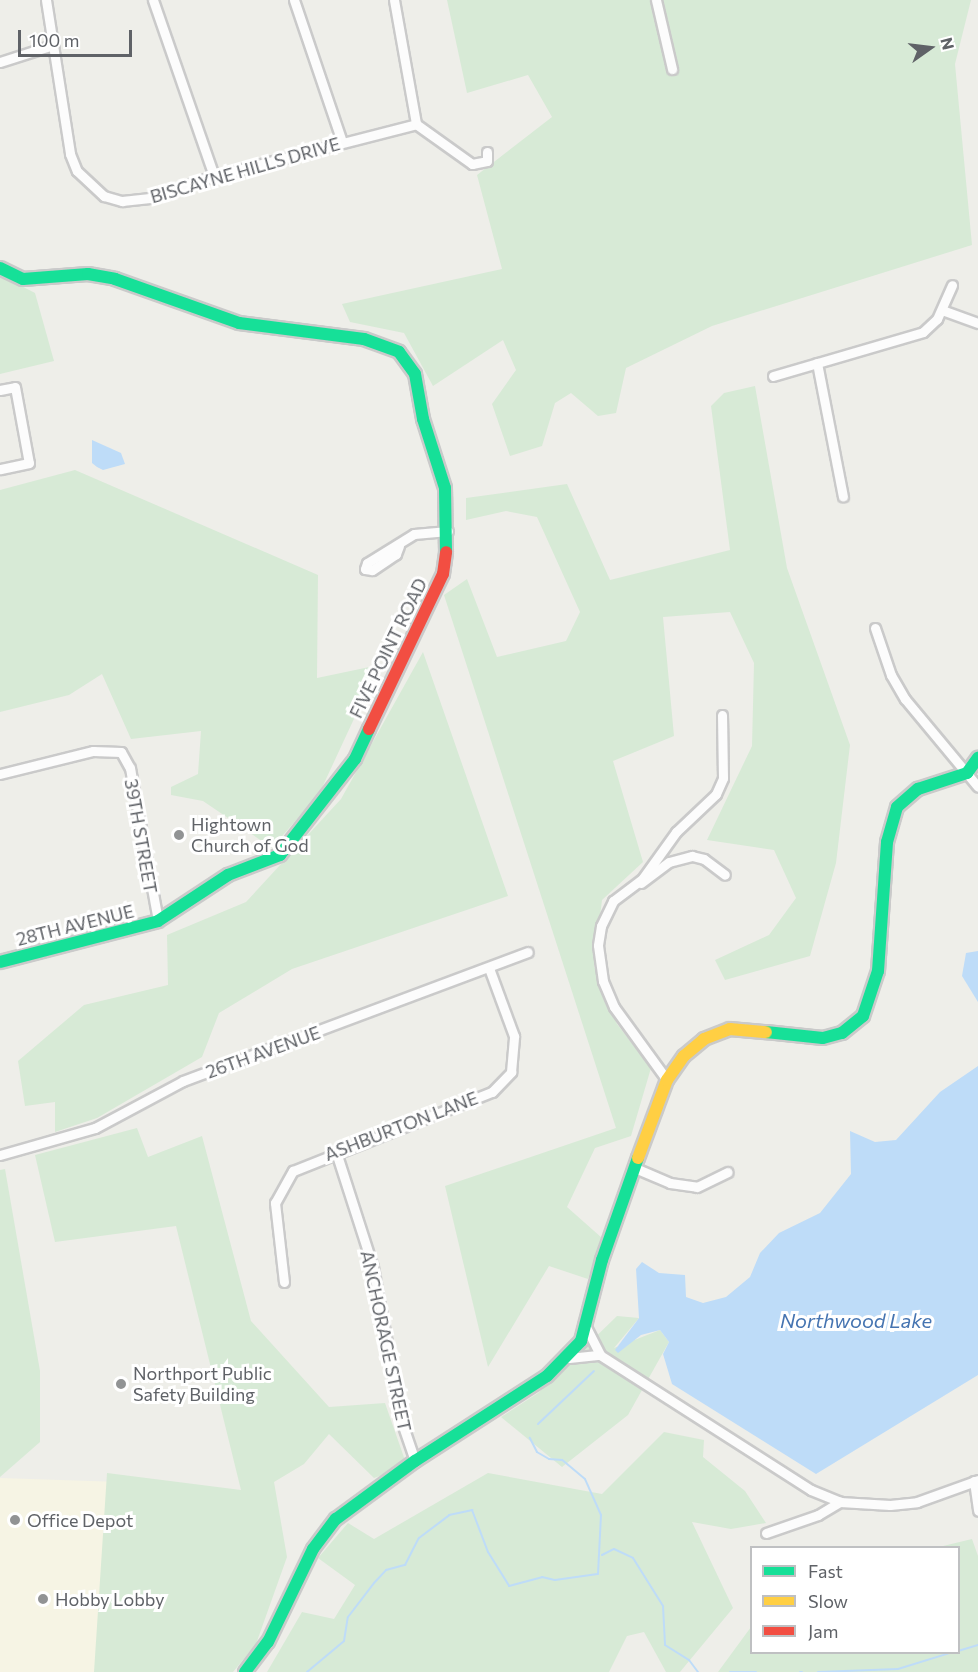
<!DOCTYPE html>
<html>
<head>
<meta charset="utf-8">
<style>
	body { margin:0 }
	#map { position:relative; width:978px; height:1672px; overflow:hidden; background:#eeeee9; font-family:Commissioner,sans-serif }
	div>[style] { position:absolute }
	.commercial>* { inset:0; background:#f6f4e4 }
	.green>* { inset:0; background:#d7ead6 }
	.water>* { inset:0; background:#bedcf8 }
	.stream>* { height:2px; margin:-1px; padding:0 1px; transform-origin:1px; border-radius:1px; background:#bedcf8 }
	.roads { filter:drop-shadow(2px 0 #cacaca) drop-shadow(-2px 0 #cacaca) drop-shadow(0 2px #cacaca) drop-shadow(0 -2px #cacaca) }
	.street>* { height:9px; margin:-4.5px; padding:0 4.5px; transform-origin:4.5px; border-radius:4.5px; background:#fcfcfc }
	.fast>* { height:12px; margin:-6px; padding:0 6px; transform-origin:6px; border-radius:6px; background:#16e098 }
	.slow>* { height:12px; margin:-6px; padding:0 6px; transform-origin:6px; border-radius:6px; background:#ffcf43 }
	.jam>* { height:12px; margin:-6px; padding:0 6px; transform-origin:6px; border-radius:6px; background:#f24e42 }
	.dots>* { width:16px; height:16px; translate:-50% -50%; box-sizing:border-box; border:3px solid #fff; border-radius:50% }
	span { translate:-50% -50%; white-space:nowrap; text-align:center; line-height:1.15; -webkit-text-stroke:6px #fff; paint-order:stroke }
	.street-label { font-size:18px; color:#5f6267 }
	.poi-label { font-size:18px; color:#5f6267 }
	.left { translate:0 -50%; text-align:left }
	.water-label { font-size:20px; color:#4574b1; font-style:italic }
	.legend { position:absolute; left:750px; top:1546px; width:210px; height:108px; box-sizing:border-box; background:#fff; border:2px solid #bfc0c2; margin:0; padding:8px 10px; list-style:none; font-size:18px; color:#5f6267 }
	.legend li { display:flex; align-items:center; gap:12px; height:30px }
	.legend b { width:30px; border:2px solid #bfc0c2 }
	.north { position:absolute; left:900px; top:18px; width:60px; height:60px; -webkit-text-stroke:4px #fff; paint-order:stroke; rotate:76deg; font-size:16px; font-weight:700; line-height:24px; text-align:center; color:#5f6267 }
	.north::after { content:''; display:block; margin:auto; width:21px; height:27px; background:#5f6267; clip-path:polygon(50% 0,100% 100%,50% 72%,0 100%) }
	.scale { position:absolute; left:18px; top:30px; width:114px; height:27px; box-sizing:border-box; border:3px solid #5f6267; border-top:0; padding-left:8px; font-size:18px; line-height:21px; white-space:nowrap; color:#5f6267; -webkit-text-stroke:4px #fff; paint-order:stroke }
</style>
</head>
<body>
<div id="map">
	<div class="commercial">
		<i style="clip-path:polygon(0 1478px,121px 1482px,105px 1672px,0 1672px)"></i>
	</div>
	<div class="green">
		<i style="clip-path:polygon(447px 0,971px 0,955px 64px,972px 245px,712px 326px,626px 368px,616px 413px,598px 416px,571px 393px,555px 403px,542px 446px,510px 456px,492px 404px,516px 370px,503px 340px,433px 386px,404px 333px,350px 322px,342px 304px,502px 269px,477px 175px,552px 117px,528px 75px,467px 93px)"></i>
		<i style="clip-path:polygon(0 275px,35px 293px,54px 361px,0 374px)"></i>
		<i style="clip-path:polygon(755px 386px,787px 568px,850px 745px,836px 863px,810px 956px,725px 980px,715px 960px,769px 935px,796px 898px,774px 850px,707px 840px,752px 746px,754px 663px,730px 612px,663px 617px,674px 736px,613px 761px,643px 862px,602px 900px,594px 966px,617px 1024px,651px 1068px,631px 1136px,595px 1148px,567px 1207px,602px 1238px,588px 1279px,549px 1266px,488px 1367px,445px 1186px,616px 1128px,444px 595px,467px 579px,497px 657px,566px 641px,580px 612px,537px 517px,506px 511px,466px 520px,466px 498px,567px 484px,610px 580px,730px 550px,711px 406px,724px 393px)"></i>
		<i style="clip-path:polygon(75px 470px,318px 575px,317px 678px,379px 665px,320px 792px,272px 848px,203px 801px,171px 795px,171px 787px,198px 774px,201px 731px,131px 739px,102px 674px,69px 695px,0 712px,0 490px)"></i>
		<i style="clip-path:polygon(423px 652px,508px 896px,292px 969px,219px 1013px,202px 1057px,97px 1118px,55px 1132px,55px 1102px,25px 1106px,18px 1061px,84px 1005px,168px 985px,167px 935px,246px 902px,341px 799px)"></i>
		<i style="clip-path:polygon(137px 1128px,148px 1157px,202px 1136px,251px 1321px,329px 1407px,385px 1403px,407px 1466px,374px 1478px,329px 1434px,304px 1464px,274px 1482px,287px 1557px,256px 1644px,233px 1672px,94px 1672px,107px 1473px,241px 1490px,176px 1226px,55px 1242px,35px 1155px)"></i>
		<i style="clip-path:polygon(5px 1169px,40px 1371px,40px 1442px,0 1477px,0 1170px)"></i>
		<i style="clip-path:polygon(617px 1316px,639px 1318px,614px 1348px,660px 1330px,669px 1342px,628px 1415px,562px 1467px,501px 1417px,538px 1393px)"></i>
		<i style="clip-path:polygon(664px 1432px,704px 1440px,703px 1457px,745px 1491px,766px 1523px,731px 1529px,692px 1522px,733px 1608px,680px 1672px,666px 1672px,644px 1632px,627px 1636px,609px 1672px,267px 1672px,302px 1612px,334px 1619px,355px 1585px,318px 1558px,348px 1523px,374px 1539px,488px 1473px,602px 1494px)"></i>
		<i style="clip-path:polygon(972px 1539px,978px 1556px,978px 1672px,718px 1672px,751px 1627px,752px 1652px,958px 1652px,958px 1548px,939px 1547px)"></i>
	</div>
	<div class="water">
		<i style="clip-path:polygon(92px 440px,121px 453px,125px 464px,103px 470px,97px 467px,92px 463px)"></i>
		<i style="clip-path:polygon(978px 951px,978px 1002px,962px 976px,966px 953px)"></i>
		<i style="clip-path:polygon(978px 1066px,978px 1375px,816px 1474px,672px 1384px,663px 1354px,669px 1342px,660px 1330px,641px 1335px,618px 1353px,615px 1350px,639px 1318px,636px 1269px,642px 1262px,659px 1273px,685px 1275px,686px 1297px,703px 1303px,726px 1297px,750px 1277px,760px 1253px,779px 1233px,820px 1213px,851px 1174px,850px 1131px,875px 1142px,896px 1140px,940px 1092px)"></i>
	</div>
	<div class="stream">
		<i style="left:538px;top:1424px;width:77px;rotate:-43.4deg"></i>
		<i style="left:602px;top:1555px;width:13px;rotate:-27deg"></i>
		<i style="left:614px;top:1549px;width:21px;rotate:25deg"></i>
		<i style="left:633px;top:1558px;width:57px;rotate:58deg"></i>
		<i style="left:663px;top:1606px;width:39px;rotate:87deg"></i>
		<i style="left:665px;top:1645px;width:28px;rotate:32deg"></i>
		<i style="left:689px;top:1660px;width:15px;rotate:53deg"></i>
		<i style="left:958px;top:1651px;width:21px;rotate:-17deg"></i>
		<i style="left:307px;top:1672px;width:48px;rotate:-40deg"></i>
		<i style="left:344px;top:1641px;width:24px;rotate:-81deg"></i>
		<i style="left:348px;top:1617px;width:43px;rotate:-52.6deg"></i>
		<i style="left:374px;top:1583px;width:18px;rotate:-47deg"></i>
		<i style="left:386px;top:1570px;width:20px;rotate:-15deg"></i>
		<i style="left:405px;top:1565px;width:30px;rotate:-63deg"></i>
		<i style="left:419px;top:1538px;width:38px;rotate:-37deg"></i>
		<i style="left:449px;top:1515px;width:24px;rotate:-12deg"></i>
		<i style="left:472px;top:1510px;width:45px;rotate:69.1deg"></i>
		<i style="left:488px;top:1552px;width:40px;rotate:58deg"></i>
		<i style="left:509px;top:1586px;width:34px;rotate:-15deg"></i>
		<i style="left:542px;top:1577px;width:13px;rotate:13deg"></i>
		<i style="left:555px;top:1580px;width:43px;rotate:-7.9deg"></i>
		<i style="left:598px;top:1574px;width:59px;rotate:-87.1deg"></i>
		<i style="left:601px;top:1515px;width:39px;rotate:-114deg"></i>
		<i style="left:585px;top:1479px;width:30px;rotate:-140deg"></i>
		<i style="left:562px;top:1460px;width:13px;rotate:-176deg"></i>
		<i style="left:549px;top:1459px;width:14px;rotate:-150deg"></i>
		<i style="left:537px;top:1452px;width:16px;rotate:-117deg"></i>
		<i style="left:730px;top:1672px;width:26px"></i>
		<i style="left:800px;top:1672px;width:2px"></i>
		<i style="left:818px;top:1672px;width:80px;rotate:-2.1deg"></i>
		<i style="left:898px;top:1669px;width:58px;rotate:-17.2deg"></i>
	</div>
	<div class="roads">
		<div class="street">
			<i style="left:46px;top:0;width:156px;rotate:81.1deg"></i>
			<i style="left:70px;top:154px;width:18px;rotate:68deg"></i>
			<i style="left:77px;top:171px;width:37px;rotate:43deg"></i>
			<i style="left:104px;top:196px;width:19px;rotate:16deg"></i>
			<i style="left:122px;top:201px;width:28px;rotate:-6deg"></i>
			<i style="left:150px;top:198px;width:68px;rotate:-19deg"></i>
			<i style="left:214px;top:176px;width:209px;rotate:-14.4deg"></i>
			<i style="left:153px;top:0;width:186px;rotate:70.9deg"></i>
			<i style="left:294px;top:0;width:150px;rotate:71.3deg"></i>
			<i style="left:394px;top:0;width:126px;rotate:79.9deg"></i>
			<i style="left:416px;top:124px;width:69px;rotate:35.5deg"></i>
			<i style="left:472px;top:164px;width:15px;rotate:-11deg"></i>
			<i style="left:487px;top:161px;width:9px;rotate:-90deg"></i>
			<i style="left:656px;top:0;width:71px;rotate:76.9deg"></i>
			<i style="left:0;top:62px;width:56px;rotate:-17.8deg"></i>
			<i style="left:942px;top:310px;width:38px;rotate:20deg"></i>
			<i style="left:817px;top:363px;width:136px;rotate:79deg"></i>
			<i style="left:773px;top:376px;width:156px;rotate:-16.3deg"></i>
			<i style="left:923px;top:332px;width:19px;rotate:-43deg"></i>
			<i style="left:937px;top:319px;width:37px;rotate:-66deg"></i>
			<i style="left:0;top:390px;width:15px;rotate:-11deg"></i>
			<i style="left:15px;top:387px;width:77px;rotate:79.6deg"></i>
			<i style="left:29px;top:463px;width:30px;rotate:168deg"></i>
			<i style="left:399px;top:546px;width:9px;rotate:111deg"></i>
			<i style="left:396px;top:554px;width:29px;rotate:146deg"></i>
			<i style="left:372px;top:570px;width:7px;rotate:-172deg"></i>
			<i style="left:365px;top:569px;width:6px;rotate:-72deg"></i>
			<i style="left:367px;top:563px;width:55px;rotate:-31.7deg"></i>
			<i style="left:414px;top:534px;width:34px;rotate:-5deg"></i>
			<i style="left:875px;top:628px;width:50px;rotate:71.2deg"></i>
			<i style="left:891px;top:675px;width:28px;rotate:60deg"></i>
			<i style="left:905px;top:699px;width:114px;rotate:50.3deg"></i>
			<i style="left:0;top:774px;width:96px;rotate:-13.9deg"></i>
			<i style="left:93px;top:751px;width:28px;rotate:2deg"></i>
			<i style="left:121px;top:752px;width:18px;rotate:61deg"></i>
			<i style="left:130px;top:768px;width:156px;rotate:79.6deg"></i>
			<i style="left:641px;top:883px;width:35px;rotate:-37deg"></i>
			<i style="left:669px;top:862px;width:24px;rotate:-15deg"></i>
			<i style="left:692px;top:856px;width:12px;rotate:14deg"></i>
			<i style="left:704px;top:859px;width:26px;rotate:37deg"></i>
			<i style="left:667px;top:1080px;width:90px;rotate:-126deg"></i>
			<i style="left:614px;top:1007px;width:28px;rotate:-113deg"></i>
			<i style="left:603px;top:981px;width:36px;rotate:-98deg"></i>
			<i style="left:598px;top:945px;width:19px;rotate:-81deg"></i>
			<i style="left:601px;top:926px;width:28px;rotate:-64deg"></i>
			<i style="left:613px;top:901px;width:38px;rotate:-37deg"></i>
			<i style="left:643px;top:878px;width:57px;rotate:-54.3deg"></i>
			<i style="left:676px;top:832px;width:55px;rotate:-43.5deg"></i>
			<i style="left:716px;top:794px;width:17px;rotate:-66deg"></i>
			<i style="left:723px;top:778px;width:63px;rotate:-90.9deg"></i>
			<i style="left:336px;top:1152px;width:121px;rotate:72.2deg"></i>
			<i style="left:373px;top:1267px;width:159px;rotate:79.5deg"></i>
			<i style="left:402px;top:1423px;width:40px;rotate:71.1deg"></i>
			<i style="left:0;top:1155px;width:99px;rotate:-15.9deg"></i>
			<i style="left:95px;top:1128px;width:100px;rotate:-28.1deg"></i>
			<i style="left:183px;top:1081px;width:368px;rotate:-20.5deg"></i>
			<i style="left:635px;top:1168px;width:38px;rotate:23deg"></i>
			<i style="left:670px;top:1183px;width:27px;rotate:8deg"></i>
			<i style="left:697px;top:1187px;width:34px;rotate:-26deg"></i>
			<i style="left:284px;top:1282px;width:80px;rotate:-96.5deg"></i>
			<i style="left:275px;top:1203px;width:37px;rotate:-61deg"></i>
			<i style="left:293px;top:1171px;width:214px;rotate:-21.7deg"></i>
			<i style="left:492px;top:1092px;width:28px;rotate:-46deg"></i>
			<i style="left:511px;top:1072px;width:36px;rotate:-85deg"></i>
			<i style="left:514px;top:1036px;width:72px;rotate:-110.2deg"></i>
			<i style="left:586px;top:1327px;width:31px;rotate:63deg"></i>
			<i style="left:600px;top:1355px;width:250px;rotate:32.6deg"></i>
			<i style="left:811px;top:1490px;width:31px;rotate:22deg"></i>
			<i style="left:840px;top:1502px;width:50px;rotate:3.4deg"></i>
			<i style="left:890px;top:1505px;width:27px;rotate:-6deg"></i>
			<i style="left:917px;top:1502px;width:65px;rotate:-19.8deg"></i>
			<i style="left:569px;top:1358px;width:31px;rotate:-6deg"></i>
			<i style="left:974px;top:1481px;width:30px;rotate:82deg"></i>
			<i style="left:766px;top:1533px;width:55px;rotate:-19.1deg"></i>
			<i style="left:818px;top:1515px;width:26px;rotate:-31deg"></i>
		</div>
		<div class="fast">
			<i style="left:0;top:268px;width:25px;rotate:26deg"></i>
			<i style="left:23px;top:279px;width:65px;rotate:-4.4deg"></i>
			<i style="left:88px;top:274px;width:27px;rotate:10deg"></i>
			<i style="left:115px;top:279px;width:132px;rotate:19.5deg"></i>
			<i style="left:239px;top:323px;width:126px;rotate:7.3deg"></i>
			<i style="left:364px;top:339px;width:37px;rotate:20deg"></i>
			<i style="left:399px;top:352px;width:27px;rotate:54deg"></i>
			<i style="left:415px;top:374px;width:46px;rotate:79.9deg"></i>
			<i style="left:423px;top:419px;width:72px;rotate:72.3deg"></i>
			<i style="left:445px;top:488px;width:64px;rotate:89.1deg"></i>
			<i style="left:0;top:962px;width:163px;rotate:-14.5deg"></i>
			<i style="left:158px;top:921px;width:84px;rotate:-33.3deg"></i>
			<i style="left:228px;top:875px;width:56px;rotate:-21deg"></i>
			<i style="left:280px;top:855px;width:122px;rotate:-52deg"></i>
			<i style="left:355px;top:759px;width:33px;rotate:-65deg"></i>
			<i style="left:766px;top:1032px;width:57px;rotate:6deg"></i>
			<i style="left:823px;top:1038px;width:20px;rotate:-15deg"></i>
			<i style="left:842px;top:1033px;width:27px;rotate:-39deg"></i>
			<i style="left:863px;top:1016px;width:47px;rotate:-71.6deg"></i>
			<i style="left:878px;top:971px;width:129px;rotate:-86deg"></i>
			<i style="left:887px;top:842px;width:36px;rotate:-74deg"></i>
			<i style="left:897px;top:807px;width:28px;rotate:-41deg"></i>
			<i style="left:918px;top:789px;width:52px;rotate:-18.1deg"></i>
			<i style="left:967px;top:773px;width:19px;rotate:-54deg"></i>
			<i style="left:245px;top:1672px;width:38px;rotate:-53deg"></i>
			<i style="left:268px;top:1642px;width:103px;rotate:-64.2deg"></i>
			<i style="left:313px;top:1549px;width:38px;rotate:-53deg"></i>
			<i style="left:336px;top:1519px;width:98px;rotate:-36.3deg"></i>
			<i style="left:415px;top:1461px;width:157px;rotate:-32.8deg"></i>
			<i style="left:547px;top:1376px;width:49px;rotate:-45.8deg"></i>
			<i style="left:581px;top:1341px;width:84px;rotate:-75.5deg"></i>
			<i style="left:602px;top:1260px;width:108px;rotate:-70.6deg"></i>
		</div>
		<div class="slow">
			<i style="left:638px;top:1158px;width:83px;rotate:-69.6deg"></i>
			<i style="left:667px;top:1080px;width:29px;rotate:-55deg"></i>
			<i style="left:684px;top:1056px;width:26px;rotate:-40deg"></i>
			<i style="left:704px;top:1039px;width:28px;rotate:-21deg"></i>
			<i style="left:730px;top:1029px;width:36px;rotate:5deg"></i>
		</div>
		<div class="jam">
			<i style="left:369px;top:729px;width:172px;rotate:-64.5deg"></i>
			<i style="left:443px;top:574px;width:22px;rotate:-82deg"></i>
		</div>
	</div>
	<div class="dots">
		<i style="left:179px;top:835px;background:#919394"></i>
		<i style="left:121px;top:1384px;background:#919394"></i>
		<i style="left:15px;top:1520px;background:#919394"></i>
		<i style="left:43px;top:1599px;background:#919394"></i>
	</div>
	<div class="street-label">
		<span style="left:245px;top:170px;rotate:-16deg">BISCAYNE HILLS DRIVE</span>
		<span style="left:388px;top:648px;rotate:-64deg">FIVE POINT ROAD</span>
		<span style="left:141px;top:836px;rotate:80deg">39TH STREET</span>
		<span style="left:75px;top:925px;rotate:-14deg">28TH AVENUE</span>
		<span style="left:263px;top:1052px;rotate:-20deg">26TH AVENUE</span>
		<span style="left:401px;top:1126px;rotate:-21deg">ASHBURTON LANE</span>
		<span style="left:386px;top:1341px;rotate:78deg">ANCHORAGE STREET</span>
	</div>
	<div class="poi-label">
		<span class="left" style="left:191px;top:835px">Hightown<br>Church of God</span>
		<span class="left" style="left:133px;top:1384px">Northport Public<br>Safety Building</span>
		<span class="left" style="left:27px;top:1520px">Office Depot</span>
		<span class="left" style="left:55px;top:1599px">Hobby Lobby</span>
	</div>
	<div class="water-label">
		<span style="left:856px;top:1320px">Northwood Lake</span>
	</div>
	<ul class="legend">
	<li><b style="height:8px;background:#16e098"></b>Fast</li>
	<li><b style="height:8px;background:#ffcf43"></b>Slow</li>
	<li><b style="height:8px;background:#f24e42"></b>Jam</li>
	</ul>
	<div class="north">N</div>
	<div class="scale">100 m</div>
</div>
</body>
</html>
